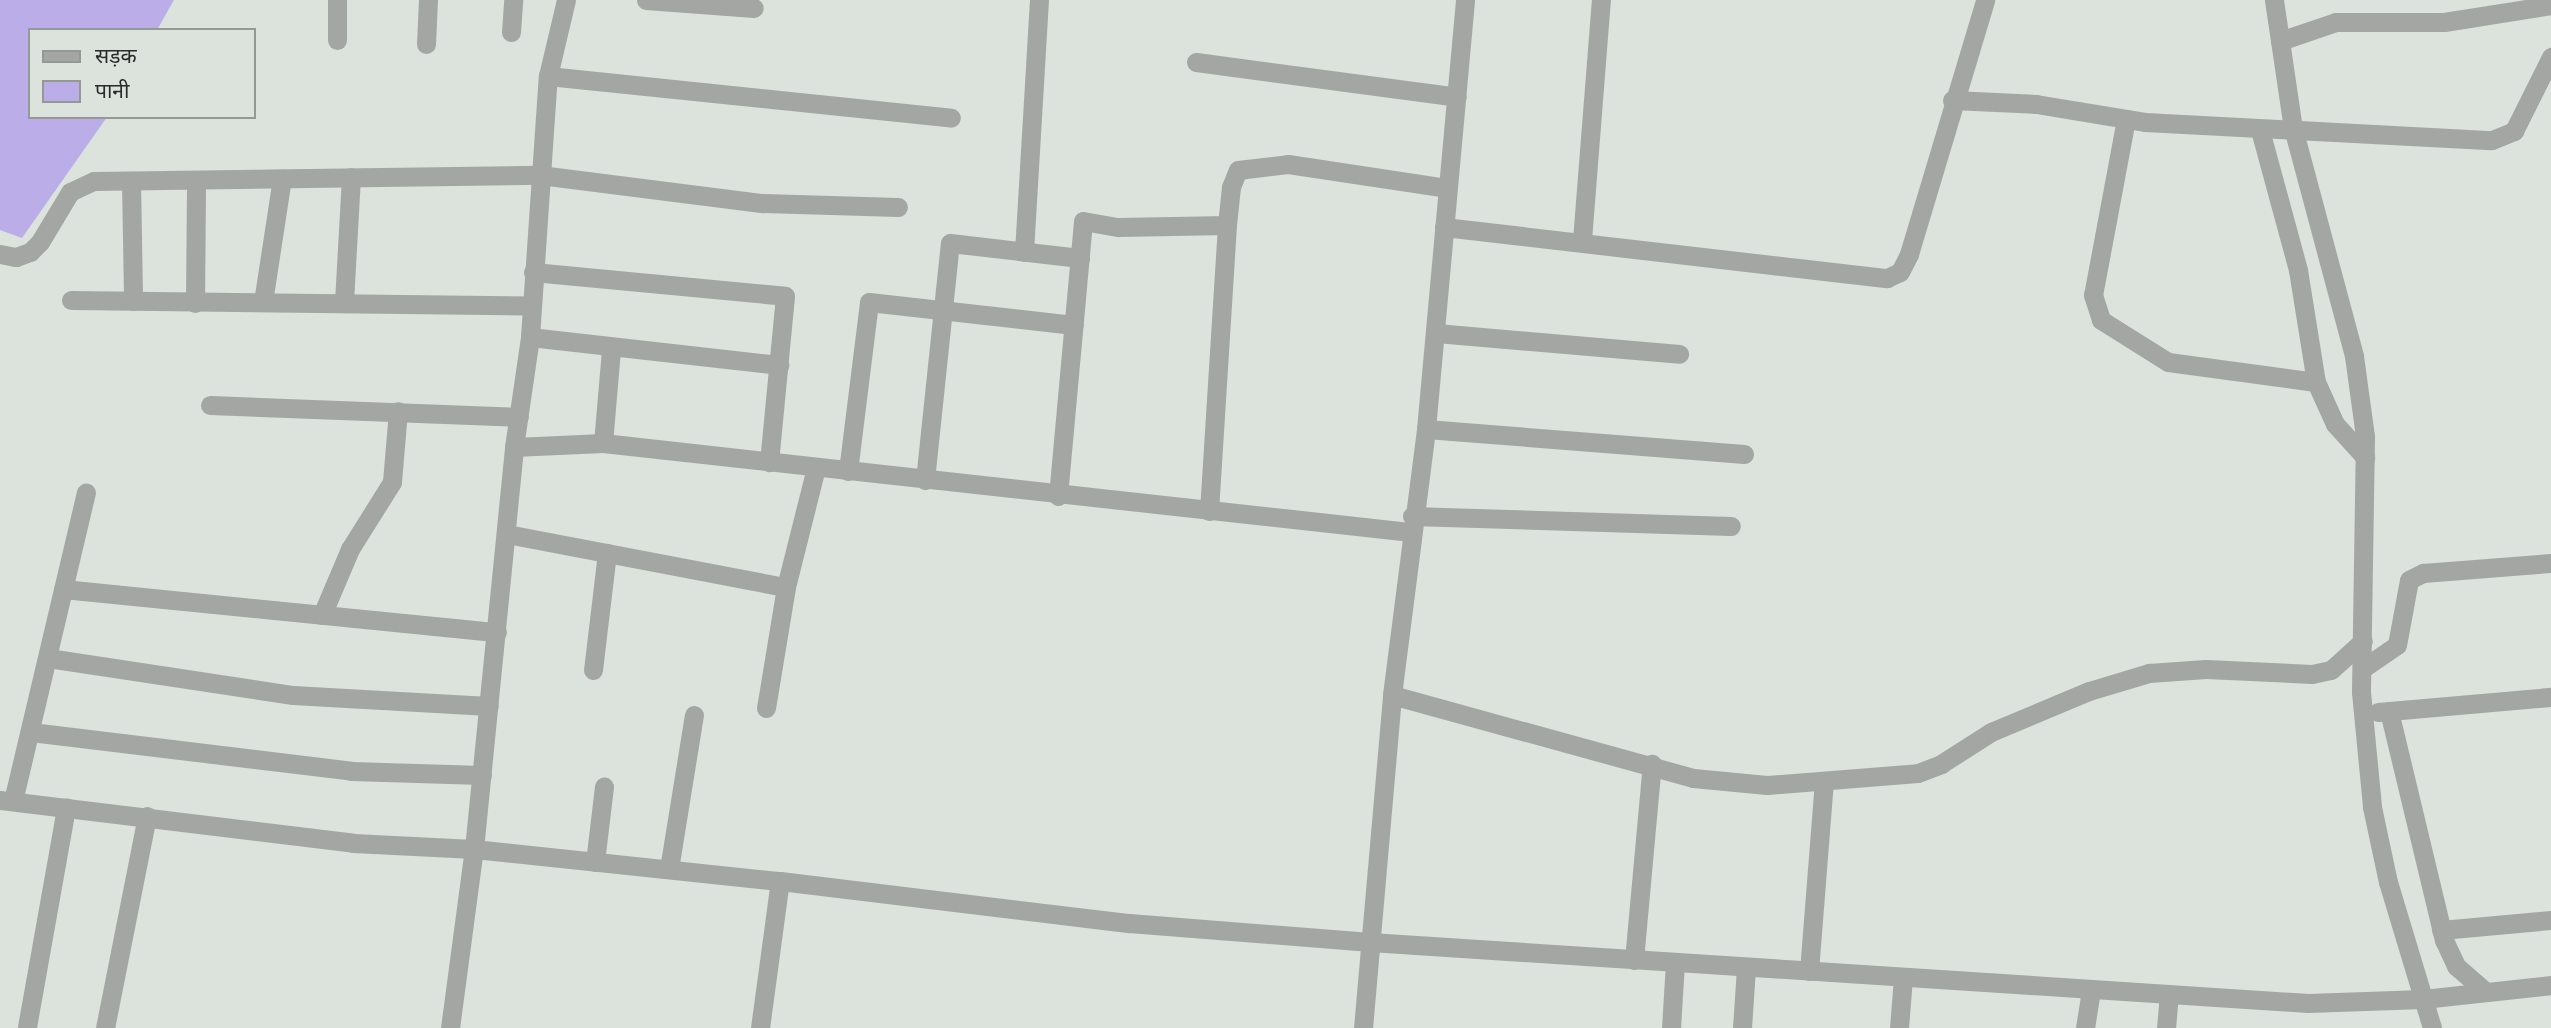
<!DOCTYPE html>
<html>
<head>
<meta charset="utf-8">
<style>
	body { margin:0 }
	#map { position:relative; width:2551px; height:1028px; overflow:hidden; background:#dce2dc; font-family:"PT Sans","Noto Sans Devanagari",sans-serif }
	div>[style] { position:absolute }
	.water>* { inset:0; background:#bbaee8 }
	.minor>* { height:19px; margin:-9.5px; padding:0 9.5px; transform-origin:9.5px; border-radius:9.5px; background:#a4a6a4 }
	span { translate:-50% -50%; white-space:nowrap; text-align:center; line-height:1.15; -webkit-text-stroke:6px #dce2dc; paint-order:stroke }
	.legend { position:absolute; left:28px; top:28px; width:228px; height:91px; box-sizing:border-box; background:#dce2dc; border:2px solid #949994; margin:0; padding:9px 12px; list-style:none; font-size:21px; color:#292b29 }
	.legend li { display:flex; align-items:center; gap:14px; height:35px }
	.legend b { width:35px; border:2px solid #949994 }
</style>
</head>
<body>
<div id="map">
	<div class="water">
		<i style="clip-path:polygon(0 0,174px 0,157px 30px,30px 30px,30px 117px,107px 117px,22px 238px,0 230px)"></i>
	</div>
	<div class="minor">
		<i style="left:646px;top:0;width:108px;rotate:4.2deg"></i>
		<i style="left:2274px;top:0;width:129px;rotate:81.6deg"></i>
		<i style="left:2293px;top:128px;width:236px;rotate:75deg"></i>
		<i style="left:2354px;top:356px;width:81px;rotate:82.2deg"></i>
		<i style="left:2365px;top:436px;width:256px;rotate:90.9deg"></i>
		<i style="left:2361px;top:692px;width:116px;rotate:84.5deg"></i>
		<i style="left:2372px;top:807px;width:77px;rotate:78deg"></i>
		<i style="left:2388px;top:882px;width:152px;rotate:73.2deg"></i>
		<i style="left:511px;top:32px;width:32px;rotate:-86deg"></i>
		<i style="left:337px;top:40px;width:40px;rotate:-90deg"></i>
		<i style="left:2280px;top:41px;width:59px;rotate:-18.7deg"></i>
		<i style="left:2336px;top:22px;width:108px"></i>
		<i style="left:2444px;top:22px;width:108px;rotate:-9deg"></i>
		<i style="left:426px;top:44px;width:44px;rotate:-87.4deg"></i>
		<i style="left:1196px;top:62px;width:263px;rotate:7.6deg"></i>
		<i style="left:548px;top:76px;width:405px;rotate:5.9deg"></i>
		<i style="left:1952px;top:100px;width:84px;rotate:2.7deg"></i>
		<i style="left:2036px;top:104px;width:110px;rotate:9.4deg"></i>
		<i style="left:2145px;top:122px;width:347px;rotate:3deg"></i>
		<i style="left:2492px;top:140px;width:24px;rotate:-22deg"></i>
		<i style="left:2514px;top:131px;width:83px;rotate:-63.4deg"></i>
		<i style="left:2126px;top:119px;width:179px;rotate:100.6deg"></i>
		<i style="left:2093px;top:295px;width:26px;rotate:72deg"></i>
		<i style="left:2101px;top:320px;width:79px;rotate:32.1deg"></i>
		<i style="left:2168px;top:362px;width:149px;rotate:7.7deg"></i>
		<i style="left:2260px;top:130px;width:145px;rotate:74.8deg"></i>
		<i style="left:2298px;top:270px;width:113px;rotate:80.9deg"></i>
		<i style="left:2316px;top:382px;width:46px;rotate:65.7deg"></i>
		<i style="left:2335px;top:424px;width:45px;rotate:47.7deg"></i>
		<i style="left:131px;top:181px;width:120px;rotate:89deg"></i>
		<i style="left:1444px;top:227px;width:446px;rotate:6.6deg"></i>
		<i style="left:1887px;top:278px;width:14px;rotate:-25deg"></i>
		<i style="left:1900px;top:272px;width:20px;rotate:-63deg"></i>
		<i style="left:1909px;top:254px;width:265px;rotate:-73.3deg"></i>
		<i style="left:1582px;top:240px;width:241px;rotate:-85.5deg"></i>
		<i style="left:1024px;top:252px;width:252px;rotate:-86.6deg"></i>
		<i style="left:0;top:254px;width:16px;rotate:11deg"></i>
		<i style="left:16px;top:257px;width:15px;rotate:-20deg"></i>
		<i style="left:30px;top:252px;width:14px;rotate:-45deg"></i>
		<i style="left:40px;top:242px;width:58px;rotate:-59deg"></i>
		<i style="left:70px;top:192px;width:26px;rotate:-25deg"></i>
		<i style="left:94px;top:181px;width:446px;rotate:-0.8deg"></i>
		<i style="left:540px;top:175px;width:225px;rotate:7.2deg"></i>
		<i style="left:763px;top:203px;width:135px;rotate:1.7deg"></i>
		<i style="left:533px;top:272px;width:253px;rotate:5.4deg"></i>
		<i style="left:785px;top:296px;width:167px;rotate:95.5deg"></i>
		<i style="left:71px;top:300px;width:460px;rotate:0.7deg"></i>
		<i style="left:263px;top:302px;width:125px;rotate:-81.3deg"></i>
		<i style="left:344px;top:302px;width:125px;rotate:-86.8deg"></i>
		<i style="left:195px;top:303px;width:122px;rotate:-89.5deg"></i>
		<i style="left:1436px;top:333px;width:244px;rotate:4.9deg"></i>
		<i style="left:530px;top:337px;width:251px;rotate:6.4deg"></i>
		<i style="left:210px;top:405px;width:309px;rotate:2.2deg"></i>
		<i style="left:1426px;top:429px;width:319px;rotate:4.5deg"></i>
		<i style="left:603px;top:443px;width:94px;rotate:-85.1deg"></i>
		<i style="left:514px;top:447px;width:89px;rotate:-2.6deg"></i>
		<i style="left:603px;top:443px;width:813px;rotate:6.29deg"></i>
		<i style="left:848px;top:471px;width:170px;rotate:-82.9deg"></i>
		<i style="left:869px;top:302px;width:206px;rotate:6.4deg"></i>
		<i style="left:925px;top:480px;width:238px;rotate:-84deg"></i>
		<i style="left:950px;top:243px;width:131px;rotate:6.6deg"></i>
		<i style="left:1058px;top:496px;width:276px;rotate:-84.8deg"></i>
		<i style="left:1083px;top:221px;width:36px;rotate:10deg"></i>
		<i style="left:1118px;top:227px;width:109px;rotate:-1.1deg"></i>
		<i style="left:1209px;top:511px;width:287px;rotate:-86.4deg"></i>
		<i style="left:1227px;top:225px;width:38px;rotate:-84deg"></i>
		<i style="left:1231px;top:187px;width:18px;rotate:-68deg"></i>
		<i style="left:1238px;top:170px;width:50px;rotate:-6.8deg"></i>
		<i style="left:1288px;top:164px;width:160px;rotate:8.6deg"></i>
		<i style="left:1412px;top:516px;width:319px;rotate:1.8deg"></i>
		<i style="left:507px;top:534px;width:284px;rotate:10.8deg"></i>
		<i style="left:63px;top:589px;width:436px;rotate:5.7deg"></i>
		<i style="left:322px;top:615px;width:72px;rotate:-67deg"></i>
		<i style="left:350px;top:549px;width:79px;rotate:-57.9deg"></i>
		<i style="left:392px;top:482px;width:71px;rotate:-85.2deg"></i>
		<i style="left:48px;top:658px;width:248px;rotate:8.6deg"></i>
		<i style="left:293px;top:695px;width:196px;rotate:3.2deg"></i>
		<i style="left:2362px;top:669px;width:42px;rotate:-34.4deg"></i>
		<i style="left:2397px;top:645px;width:66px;rotate:-79.5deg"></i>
		<i style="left:2409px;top:580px;width:16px;rotate:-27deg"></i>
		<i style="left:2423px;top:573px;width:128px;rotate:-4.5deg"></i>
		<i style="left:593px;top:670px;width:118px;rotate:-83.2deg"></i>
		<i style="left:1392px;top:695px;width:312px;rotate:15.4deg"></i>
		<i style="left:1693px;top:778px;width:74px;rotate:5.4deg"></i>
		<i style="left:1767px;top:785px;width:151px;rotate:-4.5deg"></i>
		<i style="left:1918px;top:773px;width:25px;rotate:-21deg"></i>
		<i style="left:1941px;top:764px;width:59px;rotate:-32.6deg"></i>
		<i style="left:1991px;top:732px;width:106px;rotate:-22.7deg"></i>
		<i style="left:2089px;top:691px;width:63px;rotate:-16.7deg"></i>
		<i style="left:2149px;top:673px;width:57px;rotate:-4deg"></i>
		<i style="left:2206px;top:669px;width:106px;rotate:2.7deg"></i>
		<i style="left:2312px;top:674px;width:19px;rotate:-12deg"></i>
		<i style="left:2331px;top:670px;width:43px;rotate:-42.2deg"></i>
		<i style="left:766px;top:708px;width:123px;rotate:-80.6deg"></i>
		<i style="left:786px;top:587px;width:123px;rotate:-75.9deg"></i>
		<i style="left:2389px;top:711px;width:236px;rotate:76.5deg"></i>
		<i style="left:2444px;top:940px;width:29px;rotate:65deg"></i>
		<i style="left:2456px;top:966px;width:38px;rotate:41deg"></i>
		<i style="left:2378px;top:712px;width:174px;rotate:-5deg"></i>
		<i style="left:31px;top:732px;width:322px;rotate:6.9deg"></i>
		<i style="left:351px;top:771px;width:131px;rotate:1.7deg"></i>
		<i style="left:0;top:800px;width:356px;rotate:6.9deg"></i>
		<i style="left:353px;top:843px;width:121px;rotate:2.8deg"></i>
		<i style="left:474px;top:849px;width:308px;rotate:6deg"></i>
		<i style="left:780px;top:881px;width:352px;rotate:6.9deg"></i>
		<i style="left:1129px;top:923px;width:242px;rotate:4.5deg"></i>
		<i style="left:1370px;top:942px;width:940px;rotate:3.72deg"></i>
		<i style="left:2308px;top:1003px;width:115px;rotate:-2deg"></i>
		<i style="left:2423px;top:999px;width:129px;rotate:-6.2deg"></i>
		<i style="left:13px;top:801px;width:317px;rotate:-76.7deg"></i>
		<i style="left:595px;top:862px;width:76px;rotate:-83.2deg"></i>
		<i style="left:669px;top:869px;width:156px;rotate:-80.8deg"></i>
		<i style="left:2441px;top:930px;width:110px;rotate:-5.2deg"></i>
		<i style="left:1634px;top:960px;width:197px;rotate:-84.8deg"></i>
		<i style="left:1809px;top:971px;width:190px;rotate:-85.5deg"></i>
		<i style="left:27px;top:1027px;width:223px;rotate:-79.9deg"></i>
		<i style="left:105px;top:1028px;width:216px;rotate:-78.8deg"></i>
		<i style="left:450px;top:1028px;width:181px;rotate:-82.4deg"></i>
		<i style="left:474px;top:849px;width:404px;rotate:-84.3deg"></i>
		<i style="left:514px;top:447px;width:111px;rotate:-81.7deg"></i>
		<i style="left:530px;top:337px;width:262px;rotate:-86.1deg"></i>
		<i style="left:548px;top:76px;width:78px;rotate:-76.7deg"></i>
		<i style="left:760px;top:1028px;width:148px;rotate:-82.3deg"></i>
		<i style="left:1363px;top:1028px;width:334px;rotate:-85deg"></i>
		<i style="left:1392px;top:695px;width:268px;rotate:-82.7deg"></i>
		<i style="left:1426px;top:429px;width:431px;rotate:-84.8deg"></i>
		<i style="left:1671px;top:1028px;width:65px;rotate:-86.5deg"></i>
		<i style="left:1742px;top:1028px;width:61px;rotate:-86.2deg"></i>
		<i style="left:1899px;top:1028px;width:51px;rotate:-85.5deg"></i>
		<i style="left:2085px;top:1028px;width:39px;rotate:-81deg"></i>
		<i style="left:2166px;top:1028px;width:34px;rotate:-85deg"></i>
	</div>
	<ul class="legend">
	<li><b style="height:9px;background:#a4a6a4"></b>सड़क</li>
	<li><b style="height:19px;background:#bbaee8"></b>पानी</li>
	</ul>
</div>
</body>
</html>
